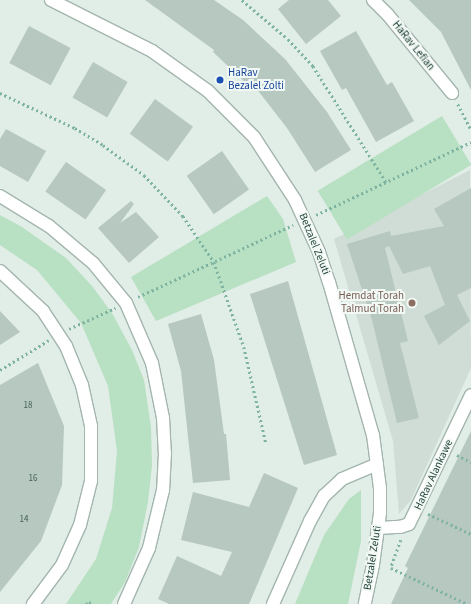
<!DOCTYPE html>
<html>
<head>
<meta charset="utf-8">
<style>
	body { margin:0 }
	#map { position:relative; width:471px; height:604px; overflow:hidden; background:#e1ede7; font-family:"Source Sans 3",sans-serif }
	div>[style] { position:absolute }
	.built>* { inset:0; background:#cfddd6 }
	.green>* { inset:0; background:#b8e0c2; transform-origin:0 0 }
	.building>* { inset:0; background:#b6c8c0; transform-origin:0 0 }
	.path>* { height:2.5px; margin-top:-1.25px; transform-origin:0; background:repeating-linear-gradient(90deg,#7eb3a2 0 2px,transparent 0 5px) }
	.roads { filter:drop-shadow(1px 0 #a3b5ae) drop-shadow(-1px 0 #a3b5ae) drop-shadow(0 1px #a3b5ae) drop-shadow(0 -1px #a3b5ae) }
	.minor>* { height:12px; margin:-6px; padding:0 6px; transform-origin:6px; border-radius:6px; background:#fff }
	.tertiary>* { height:12px; margin:-6px; padding:0 6px; transform-origin:6px; border-radius:6px; background:#fff }
	.dots>* { width:11px; height:11px; translate:-50% -50%; box-sizing:border-box; border:2px solid #f2f9f5; border-radius:50% }
	span { translate:-50% -50%; white-space:nowrap; text-align:center; line-height:1.15; -webkit-text-stroke:4px #f2f9f5; paint-order:stroke }
	.number-label { font-size:9px; color:#456158 }
	.number-label span { -webkit-text-stroke-width:0 }
	.street-label { font-size:11px; color:#1f3f36 }
	.transit-label { font-size:11px; color:#164399 }
	.left { translate:0 -50%; text-align:left }
	.education-label { font-size:11px; color:#785e54 }
	.right { translate:-100% -50%; text-align:right }
</style>
</head>
<body>
<div id="map">
	<div class="built">
		<i style="clip-path:polygon(470px 170px,471px 368px,411px 500px,399px 514px,393px 441px,334px 239px)"></i>
	</div>
	<div class="green">
		<i style="left:442px;top:116px;width:57px;height:145px;rotate:59deg"></i>
		<i style="clip-path:polygon(267px 196px,283px 219px,296px 262px,156px 321px,131px 277px)"></i>
		<i style="clip-path:polygon(0 215px,22px 227px,66px 258px,92px 286px,112px 313px,132px 350px,144px 380px,151px 427px,152px 465px,148px 502px,139px 547px,125px 582px,111px 604px,66px 604px,96px 559px,112px 508px,117px 451px,108px 386px,81px 323px,37px 270px,0 245px)"></i>
		<i style="clip-path:polygon(361px 490px,361px 541px,348px 604px,295px 604px,324px 535px,349px 499px)"></i>
	</div>
	<div class="building">
		<i style="clip-path:polygon(145px 0,214px 0,243px 20px,285px 59px,327px 112px,351px 150px,315px 172px,287px 128px,249px 79px,246px 83px,213px 52px,214px 50px)"></i>
		<i style="clip-path:polygon(289px 0,328px 0,341px 16px,306px 44px,278px 9px)"></i>
		<i style="clip-path:polygon(409px 0,471px 0,471px 90px,441px 32px)"></i>
		<i style="left:29px;top:26px;width:47px;height:42px;rotate:28deg"></i>
		<i style="clip-path:polygon(356px 31px,387px 85px,392px 82px,414px 121px,376px 142px,346px 88px,342px 90px,320px 51px)"></i>
		<i style="left:93px;top:62px;width:40px;height:41px;rotate:30deg"></i>
		<i style="left:155px;top:99px;width:47px;height:43px;rotate:36deg"></i>
		<i style="clip-path:polygon(6px 129px,46px 151px,28px 182px,0 166px,0 139px)"></i>
		<i style="left:222px;top:151px;width:47px;height:43px;rotate:55deg"></i>
		<i style="left:66px;top:162px;width:49px;height:36px;rotate:35deg"></i>
		<i style="clip-path:polygon(471px 188px,471px 288px,457px 295px,470px 321px,439px 345px,424px 316px,445px 305px,430px 266px,403px 274px,389px 246px,385px 248px,408px 341px,400px 343px,419px 418px,397px 423px,372px 320px,347px 244px,390px 231px,391px 236px,444px 226px,434px 209px)"></i>
		<i style="clip-path:polygon(131px 201px,134px 204px,120px 223px,136px 212px,159px 237px,129px 263px,98px 228px)"></i>
		<i style="clip-path:polygon(288px 281px,337px 455px,304px 465px,250px 294px)"></i>
		<i style="clip-path:polygon(0 311px,20px 332px,0 345px)"></i>
		<i style="clip-path:polygon(201px 314px,214px 360px,224px 434px,226px 434px,230px 480px,193px 483px,181px 371px,168px 324px)"></i>
		<i style="clip-path:polygon(38px 363px,64px 426px,62px 485px,41px 541px,0 592px,0 385px)"></i>
		<i style="clip-path:polygon(471px 431px,471px 604px,391px 604px,408px 568px,405px 566px)"></i>
		<i style="clip-path:polygon(264px 473px,298px 488px,249px 604px,169px 604px,158px 599px,177px 556px,221px 576px,232px 552px,181px 540px,193px 492px,249px 507px)"></i>
	</div>
	<div class="path">
		<i style="left:242px;top:0;width:60px;rotate:40.3deg"></i>
		<i style="left:288px;top:39px;width:37px;rotate:47deg"></i>
		<i style="left:313px;top:66px;width:137px;rotate:57.8deg"></i>
		<i style="left:0;top:93px;width:83px;rotate:25deg"></i>
		<i style="left:75px;top:128px;width:33px;rotate:31deg"></i>
		<i style="left:103px;top:145px;width:51px;rotate:36.2deg"></i>
		<i style="left:144px;top:175px;width:57px;rotate:46.4deg"></i>
		<i style="left:183px;top:216px;width:55px;rotate:56deg"></i>
		<i style="left:214px;top:262px;width:90px;rotate:70.6deg"></i>
		<i style="left:244px;top:347px;width:98px;rotate:77.1deg"></i>
		<i style="left:458px;top:104px;width:28px;rotate:63deg"></i>
		<i style="left:316px;top:215px;width:171px;rotate:-25.2deg"></i>
		<i style="left:138px;top:297px;width:171px;rotate:-24.9deg"></i>
		<i style="left:69px;top:329px;width:51px;rotate:-24.5deg"></i>
		<i style="left:0;top:370px;width:57px;rotate:-31.5deg"></i>
		<i style="left:457px;top:455px;width:16px;rotate:27deg"></i>
		<i style="left:428px;top:514px;width:47px;rotate:24.9deg"></i>
		<i style="left:401px;top:540px;width:30px;rotate:110deg"></i>
		<i style="left:391px;top:568px;width:84px;rotate:25.3deg"></i>
		<i style="left:86px;top:604px;width:4px;rotate:-34deg"></i>
		<i style="left:89px;top:602px;width:4px;rotate:27deg"></i>
	</div>
	<div class="roads">
		<div class="minor">
			<i style="left:373px;top:0;width:21px;rotate:45deg"></i>
			<i style="left:388px;top:15px;width:101px;rotate:50.6deg"></i>
			<i style="left:0;top:196px;width:57px;rotate:31.5deg"></i>
			<i style="left:49px;top:226px;width:57px;rotate:40.1deg"></i>
			<i style="left:93px;top:263px;width:52px;rotate:50.5deg"></i>
			<i style="left:126px;top:303px;width:65px;rotate:66.6deg"></i>
			<i style="left:152px;top:363px;width:56px;rotate:78.7deg"></i>
			<i style="left:163px;top:418px;width:35px;rotate:87deg"></i>
			<i style="left:165px;top:453px;width:37px;rotate:93deg"></i>
			<i style="left:163px;top:490px;width:60px;rotate:103.6deg"></i>
			<i style="left:149px;top:548px;width:61px;rotate:114.1deg"></i>
			<i style="left:0;top:271px;width:59px;rotate:42.9deg"></i>
			<i style="left:43px;top:311px;width:42px;rotate:56.7deg"></i>
			<i style="left:66px;top:346px;width:42px;rotate:67.7deg"></i>
			<i style="left:82px;top:385px;width:42px;rotate:77.6deg"></i>
			<i style="left:91px;top:426px;width:55px;rotate:90deg"></i>
			<i style="left:91px;top:481px;width:45px;rotate:104deg"></i>
			<i style="left:80px;top:525px;width:44px;rotate:114.2deg"></i>
			<i style="left:62px;top:565px;width:49px;rotate:126.6deg"></i>
			<i style="left:378px;top:528px;width:22px;rotate:-3deg"></i>
			<i style="left:400px;top:527px;width:9px;rotate:-18deg"></i>
			<i style="left:409px;top:524px;width:143px;rotate:-64.3deg"></i>
			<i style="left:273px;top:604px;width:91px;rotate:-66deg"></i>
			<i style="left:310px;top:521px;width:29px;rotate:-61deg"></i>
			<i style="left:324px;top:496px;width:25px;rotate:-43deg"></i>
			<i style="left:342px;top:479px;width:38px;rotate:-23deg"></i>
		</div>
		<div class="tertiary">
			<i style="left:51px;top:0;width:113px;rotate:26.8deg"></i>
			<i style="left:152px;top:51px;width:69px;rotate:35.5deg"></i>
			<i style="left:208px;top:91px;width:65px;rotate:45deg"></i>
			<i style="left:254px;top:137px;width:75px;rotate:56.9deg"></i>
			<i style="left:295px;top:200px;width:57px;rotate:65.2deg"></i>
			<i style="left:319px;top:252px;width:32px;rotate:72deg"></i>
			<i style="left:329px;top:282px;width:159px;rotate:74deg"></i>
			<i style="left:373px;top:435px;width:53px;rotate:82.5deg"></i>
			<i style="left:380px;top:488px;width:25px;rotate:90deg"></i>
			<i style="left:380px;top:513px;width:52px;rotate:97.7deg"></i>
			<i style="left:373px;top:565px;width:40px;rotate:102deg"></i>
		</div>
	</div>
	<div class="dots">
		<i style="left:220px;top:80px;background:#1a4fb4"></i>
		<i style="left:412px;top:303px;background:#8d6e63"></i>
	</div>
	<div class="number-label">
		<span style="left:28px;top:406px">18</span>
		<span style="left:33px;top:479px">16</span>
		<span style="left:24px;top:520px">14</span>
	</div>
	<div class="street-label">
		<span style="left:413px;top:46px;rotate:51deg">HaRav Lefian</span>
		<span style="left:314px;top:244px;rotate:68deg">Betzalel Zeluti</span>
		<span style="left:434px;top:475px;rotate:-65deg">HaRav Alankawe</span>
		<span style="left:373px;top:558px;rotate:-81deg">Betzalel Zeluti</span>
	</div>
	<div class="transit-label">
		<span class="left" style="left:228px;top:80px">HaRav<br>Bezalel Zolti</span>
	</div>
	<div class="education-label">
		<span class="right" style="left:404px;top:303px">Hemdat Torah<br>Talmud Torah</span>
	</div>
</div>
</body>
</html>
